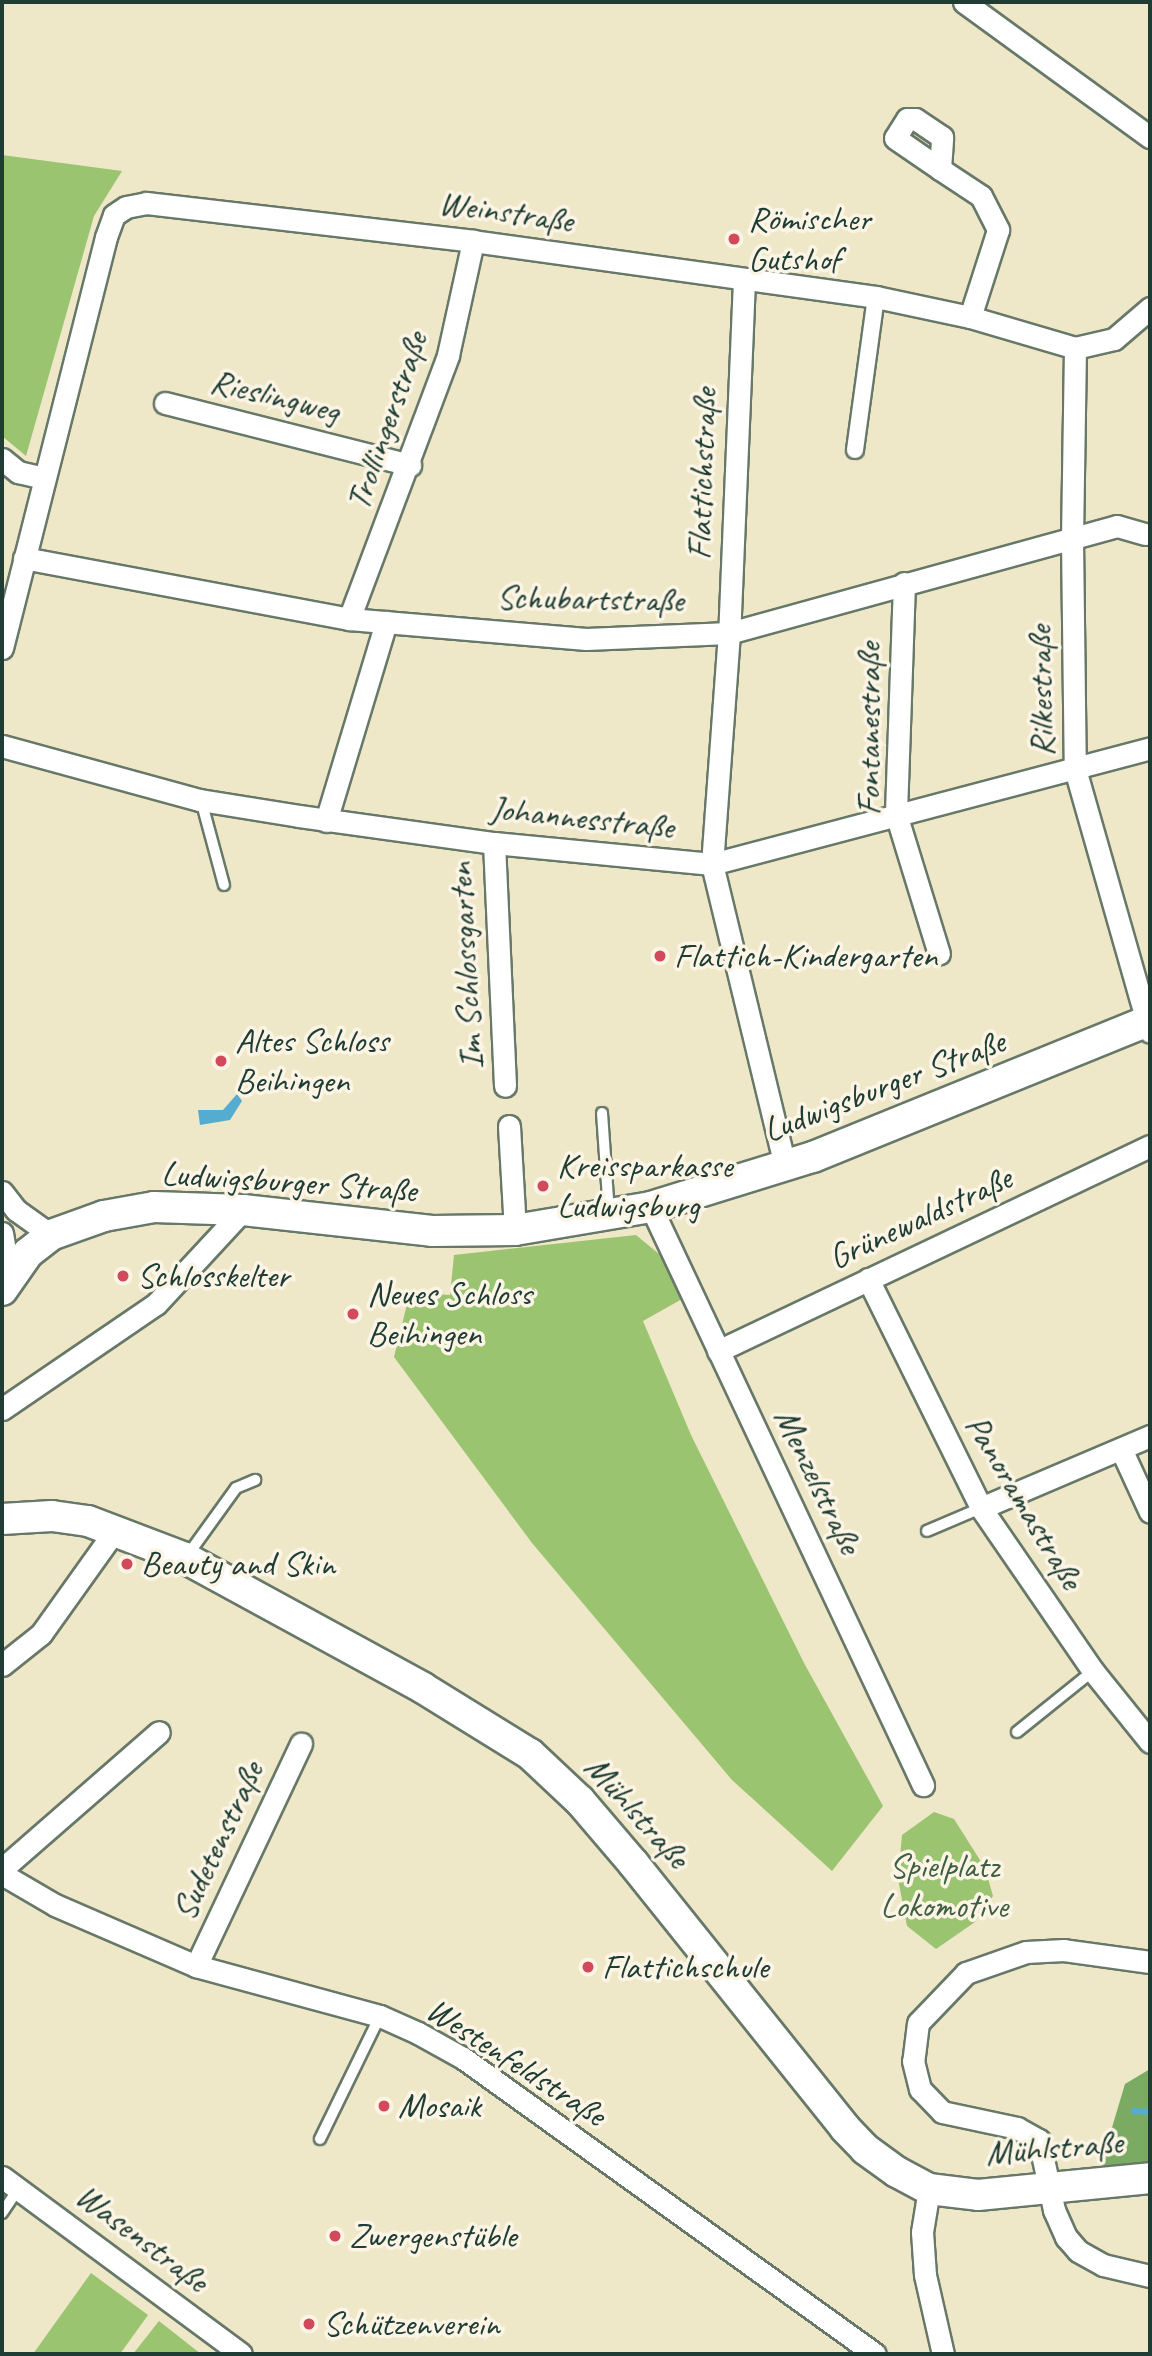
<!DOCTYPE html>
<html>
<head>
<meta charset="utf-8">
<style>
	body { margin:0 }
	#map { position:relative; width:1152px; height:2356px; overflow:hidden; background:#eee7c8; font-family:Caveat,sans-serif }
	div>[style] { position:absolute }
	.green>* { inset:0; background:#9ac470 }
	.forest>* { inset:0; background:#7baa62 }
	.water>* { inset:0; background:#54add1 }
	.stream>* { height:6px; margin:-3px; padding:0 3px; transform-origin:3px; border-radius:3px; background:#54add1 }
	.roads { filter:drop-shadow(2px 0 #677868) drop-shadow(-2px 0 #677868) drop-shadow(0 2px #677868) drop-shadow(0 -2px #677868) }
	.service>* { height:10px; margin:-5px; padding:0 5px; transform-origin:5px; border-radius:5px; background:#fff }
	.pedestrian>* { height:16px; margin:-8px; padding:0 8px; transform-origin:8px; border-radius:8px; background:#fff }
	.minor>* { height:21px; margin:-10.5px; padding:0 10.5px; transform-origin:10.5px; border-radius:10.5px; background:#fff }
	.secondary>* { height:30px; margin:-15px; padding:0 15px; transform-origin:15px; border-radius:15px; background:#fff }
	.dots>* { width:19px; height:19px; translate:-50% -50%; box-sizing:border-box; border:4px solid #fcf5e5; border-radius:50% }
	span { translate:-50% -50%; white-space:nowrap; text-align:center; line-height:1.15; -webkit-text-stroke:7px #fcf5e5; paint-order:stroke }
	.street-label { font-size:35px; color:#1f3d34 }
	.poi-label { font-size:35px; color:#1f3d34 }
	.left { translate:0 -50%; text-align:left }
	.park-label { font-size:35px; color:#3e5f43 }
	.frame { position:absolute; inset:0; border:4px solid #1f3d34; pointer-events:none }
</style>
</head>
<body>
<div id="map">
	<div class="green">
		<i style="clip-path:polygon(2px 155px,122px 171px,94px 216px,26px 456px,2px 436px)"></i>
		<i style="clip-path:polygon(636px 1235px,659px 1254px,682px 1299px,643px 1321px,691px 1435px,804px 1663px,883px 1806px,832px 1871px,732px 1780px,532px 1543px,394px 1357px,410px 1292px,450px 1295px,454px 1255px)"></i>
		<i style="clip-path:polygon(934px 1812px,954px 1819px,985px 1868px,993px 1896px,975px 1922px,936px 1949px,907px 1926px,898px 1879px,902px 1835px)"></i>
		<i style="clip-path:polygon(91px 2273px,148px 2315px,120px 2354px,33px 2354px)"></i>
		<i style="clip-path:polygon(159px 2321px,201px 2354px,133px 2354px)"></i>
	</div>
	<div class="forest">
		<i style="clip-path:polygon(1150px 2069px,1150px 2167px,1099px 2171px,1125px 2084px)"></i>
	</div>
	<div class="water">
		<i style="clip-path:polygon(237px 1094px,242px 1101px,230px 1120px,200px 1125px,198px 1110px,223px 1110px)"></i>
	</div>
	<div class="stream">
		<i style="left:1134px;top:2111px;width:16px;rotate:4deg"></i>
	</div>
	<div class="roads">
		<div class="service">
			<i style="left:201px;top:800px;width:88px;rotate:74.9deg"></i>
			<i style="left:602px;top:1113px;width:100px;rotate:86deg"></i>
			<i style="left:927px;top:1531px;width:59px;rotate:-23.1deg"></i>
			<i style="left:187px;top:1556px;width:84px;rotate:-54.2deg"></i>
			<i style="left:236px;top:1488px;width:21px;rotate:-23deg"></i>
			<i style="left:1017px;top:1732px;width:97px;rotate:-38.8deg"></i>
			<i style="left:320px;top:2139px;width:137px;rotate:-64deg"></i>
			<i style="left:2px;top:2213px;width:30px;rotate:-56deg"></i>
		</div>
		<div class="pedestrian">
			<i style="left:855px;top:450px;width:154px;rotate:-82.2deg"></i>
		</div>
		<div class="minor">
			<i style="left:964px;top:2px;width:230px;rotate:36deg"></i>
			<i style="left:940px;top:169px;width:32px;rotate:-86deg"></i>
			<i style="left:942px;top:137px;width:32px;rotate:-146deg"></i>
			<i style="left:915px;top:119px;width:8px;rotate:180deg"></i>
			<i style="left:907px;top:119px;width:22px;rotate:122deg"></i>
			<i style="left:895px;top:138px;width:55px;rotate:34.6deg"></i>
			<i style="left:940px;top:169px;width:49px;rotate:33.4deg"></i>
			<i style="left:981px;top:196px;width:38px;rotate:63deg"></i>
			<i style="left:998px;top:230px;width:91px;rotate:107.8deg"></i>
			<i style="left:744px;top:280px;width:353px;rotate:92.4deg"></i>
			<i style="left:729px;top:633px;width:232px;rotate:94.2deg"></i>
			<i style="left:712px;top:864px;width:311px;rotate:76.4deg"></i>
			<i style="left:1075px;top:348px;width:191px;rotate:90.9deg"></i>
			<i style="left:1072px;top:539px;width:230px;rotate:89.3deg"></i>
			<i style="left:1075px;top:769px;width:273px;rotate:74.1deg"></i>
			<i style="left:165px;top:403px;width:253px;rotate:14.2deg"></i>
			<i style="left:2px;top:459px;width:21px;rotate:39deg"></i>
			<i style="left:18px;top:472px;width:27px;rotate:13deg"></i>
			<i style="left:24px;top:558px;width:331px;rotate:10.6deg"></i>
			<i style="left:349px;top:619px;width:238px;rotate:4.8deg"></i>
			<i style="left:586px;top:639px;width:143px;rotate:-2.4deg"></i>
			<i style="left:729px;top:633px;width:402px;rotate:-15.4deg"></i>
			<i style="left:1117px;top:526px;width:29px;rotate:16deg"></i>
			<i style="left:904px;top:583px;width:231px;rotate:92deg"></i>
			<i style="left:896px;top:814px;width:146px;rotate:72.9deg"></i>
			<i style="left:349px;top:619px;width:282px;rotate:-69.4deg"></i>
			<i style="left:448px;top:355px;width:117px;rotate:-77.6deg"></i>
			<i style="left:2px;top:648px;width:424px;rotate:-75.8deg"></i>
			<i style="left:106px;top:237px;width:23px;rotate:-70deg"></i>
			<i style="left:114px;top:215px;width:14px;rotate:-34deg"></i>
			<i style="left:126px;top:207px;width:20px;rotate:-11deg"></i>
			<i style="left:146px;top:203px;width:329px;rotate:6.6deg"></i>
			<i style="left:473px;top:241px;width:407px;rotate:7.9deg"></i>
			<i style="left:876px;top:297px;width:96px;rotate:12deg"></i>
			<i style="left:970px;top:317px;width:109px;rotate:16.4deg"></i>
			<i style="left:1075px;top:348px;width:40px;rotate:-13deg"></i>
			<i style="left:1114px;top:339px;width:48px;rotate:-40.7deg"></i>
			<i style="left:2px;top:746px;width:205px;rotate:15.3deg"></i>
			<i style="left:200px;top:800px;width:100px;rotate:9.2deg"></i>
			<i style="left:299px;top:816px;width:197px;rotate:7.9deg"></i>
			<i style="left:494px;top:843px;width:219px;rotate:5.5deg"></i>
			<i style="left:712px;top:864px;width:453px;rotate:-14.8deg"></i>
			<i style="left:326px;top:821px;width:208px;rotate:-73.2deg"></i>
			<i style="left:494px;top:843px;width:243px;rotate:87.4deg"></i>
			<i style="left:509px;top:1126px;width:104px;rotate:86.7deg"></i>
			<i style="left:2px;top:1192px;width:23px;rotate:52deg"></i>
			<i style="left:16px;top:1210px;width:43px;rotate:35.5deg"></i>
			<i style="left:651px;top:1207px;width:639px;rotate:64.8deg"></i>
			<i style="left:2px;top:1233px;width:43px;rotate:80.5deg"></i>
			<i style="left:868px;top:1279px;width:255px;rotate:63.7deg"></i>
			<i style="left:981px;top:1508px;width:198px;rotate:55.5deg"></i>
			<i style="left:1093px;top:1671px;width:91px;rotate:51.2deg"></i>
			<i style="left:718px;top:1351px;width:478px;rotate:-25.4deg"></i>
			<i style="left:2px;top:1409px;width:186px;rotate:-34.3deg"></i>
			<i style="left:156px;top:1304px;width:128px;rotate:-47.2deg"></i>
			<i style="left:1121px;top:1449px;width:69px;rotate:65.3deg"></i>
			<i style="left:981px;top:1508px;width:184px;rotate:-23.1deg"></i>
			<i style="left:2px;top:1665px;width:50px;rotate:-38.5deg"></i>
			<i style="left:41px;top:1634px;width:129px;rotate:-54.5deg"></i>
			<i style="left:2px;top:1869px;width:208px;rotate:-41.1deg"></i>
			<i style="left:2px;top:1874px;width:61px;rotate:30.3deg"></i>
			<i style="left:55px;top:1905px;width:154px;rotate:23.4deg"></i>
			<i style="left:196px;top:1966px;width:191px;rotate:15.2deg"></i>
			<i style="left:380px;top:2016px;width:42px;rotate:24.1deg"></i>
			<i style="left:418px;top:2033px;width:51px;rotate:29.1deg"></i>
			<i style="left:463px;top:2058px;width:507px;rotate:35.7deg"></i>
			<i style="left:1150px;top:1962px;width:87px;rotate:-172.1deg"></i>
			<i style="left:1064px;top:1950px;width:38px;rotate:177deg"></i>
			<i style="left:1026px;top:1952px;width:64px;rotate:160.7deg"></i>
			<i style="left:966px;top:1973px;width:69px;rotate:133.8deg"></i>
			<i style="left:918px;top:2023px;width:38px;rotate:97deg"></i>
			<i style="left:913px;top:2061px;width:29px;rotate:76deg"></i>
			<i style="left:920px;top:2089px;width:32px;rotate:46deg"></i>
			<i style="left:942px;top:2112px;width:77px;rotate:12deg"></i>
			<i style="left:1017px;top:2128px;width:25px;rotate:29deg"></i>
			<i style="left:1039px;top:2140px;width:72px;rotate:77.9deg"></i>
			<i style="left:1054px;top:2210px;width:30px;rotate:66deg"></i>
			<i style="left:1066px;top:2237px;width:18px;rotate:49deg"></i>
			<i style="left:1078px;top:2251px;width:29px;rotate:29deg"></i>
			<i style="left:1103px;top:2265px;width:48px;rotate:13.2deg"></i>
			<i style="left:196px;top:1966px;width:246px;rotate:-64.7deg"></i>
			<i style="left:2px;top:2177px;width:297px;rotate:36.5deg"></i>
			<i style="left:929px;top:2189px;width:44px;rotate:99.2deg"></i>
			<i style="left:922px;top:2232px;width:43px;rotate:86deg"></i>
			<i style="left:925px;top:2275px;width:81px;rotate:77.2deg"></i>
		</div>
		<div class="secondary">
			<i style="left:2px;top:1290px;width:45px;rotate:-54.9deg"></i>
			<i style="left:28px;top:1253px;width:29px;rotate:-38deg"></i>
			<i style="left:51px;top:1235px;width:56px;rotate:-19.7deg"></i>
			<i style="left:104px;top:1216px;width:51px;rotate:-10.2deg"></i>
			<i style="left:154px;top:1207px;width:89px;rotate:1.9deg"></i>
			<i style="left:243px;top:1210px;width:190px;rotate:6.3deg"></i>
			<i style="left:432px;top:1231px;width:83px;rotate:-0.7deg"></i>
			<i style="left:515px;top:1230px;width:138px;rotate:-9.6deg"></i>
			<i style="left:651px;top:1207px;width:170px;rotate:-17.2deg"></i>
			<i style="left:813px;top:1157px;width:364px;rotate:-22.1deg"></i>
			<i style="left:2px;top:1519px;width:50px;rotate:-3.4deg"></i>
			<i style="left:52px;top:1516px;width:36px;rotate:8deg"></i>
			<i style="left:88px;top:1521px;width:104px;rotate:20.9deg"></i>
			<i style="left:185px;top:1558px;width:271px;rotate:28.6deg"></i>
			<i style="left:423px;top:1688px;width:126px;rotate:31.7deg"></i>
			<i style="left:530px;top:1754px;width:69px;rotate:43.2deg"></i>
			<i style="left:580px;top:1801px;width:82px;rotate:49.5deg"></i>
			<i style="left:633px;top:1863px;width:339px;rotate:51.3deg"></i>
			<i style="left:845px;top:2128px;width:29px;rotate:46deg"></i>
			<i style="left:865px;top:2149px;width:39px;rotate:36deg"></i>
			<i style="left:897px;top:2172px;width:36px;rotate:28deg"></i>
			<i style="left:929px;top:2189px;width:49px;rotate:7deg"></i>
			<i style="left:978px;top:2195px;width:173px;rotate:-5.6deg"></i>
		</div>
	</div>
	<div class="dots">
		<i style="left:734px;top:239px;background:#d1495b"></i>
		<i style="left:660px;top:956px;background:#d1495b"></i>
		<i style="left:221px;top:1061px;background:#d1495b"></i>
		<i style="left:543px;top:1186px;background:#d1495b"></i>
		<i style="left:123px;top:1276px;background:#d1495b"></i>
		<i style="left:353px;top:1314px;background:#d1495b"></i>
		<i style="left:127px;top:1564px;background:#d1495b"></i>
		<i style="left:588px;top:1967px;background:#d1495b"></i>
		<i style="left:384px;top:2106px;background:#d1495b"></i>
		<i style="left:335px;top:2236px;background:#d1495b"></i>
		<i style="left:309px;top:2324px;background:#d1495b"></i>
	</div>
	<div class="street-label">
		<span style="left:506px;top:212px;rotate:8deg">Weinstraße</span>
		<span style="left:275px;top:396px;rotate:14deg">Rieslingweg</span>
		<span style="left:387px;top:421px;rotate:-71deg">Trollingerstraße</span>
		<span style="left:702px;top:474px;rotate:-88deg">Flattichstraße</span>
		<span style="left:590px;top:599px;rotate:1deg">Schubartstraße</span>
		<span style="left:1041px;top:691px;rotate:-91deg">Rilkestraße</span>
		<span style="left:869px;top:729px;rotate:-90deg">Fontanestraße</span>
		<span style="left:582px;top:818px;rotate:6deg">Johannesstraße</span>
		<span style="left:466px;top:966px;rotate:-93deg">Im Schlossgarten</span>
		<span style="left:884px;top:1086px;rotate:-21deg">Ludwigsburger Straße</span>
		<span style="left:289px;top:1182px;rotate:4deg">Ludwigsburger Straße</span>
		<span style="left:920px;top:1218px;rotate:-25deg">Grünewaldstraße</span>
		<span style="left:818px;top:1481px;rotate:64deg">Menzelstraße</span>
		<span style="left:1024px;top:1502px;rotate:59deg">Panoramastraße</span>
		<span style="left:637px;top:1812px;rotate:48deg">Mühlstraße</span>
		<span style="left:218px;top:1841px;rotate:-65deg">Sudetenstraße</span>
		<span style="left:516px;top:2062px;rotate:33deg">Westenfeldstraße</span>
		<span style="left:1054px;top:2148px;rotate:-5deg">Mühlstraße</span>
		<span style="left:142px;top:2238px;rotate:37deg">Wasenstraße</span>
	</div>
	<div class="poi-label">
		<span class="left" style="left:748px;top:239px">Römischer<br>Gutshof</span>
		<span class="left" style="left:674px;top:956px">Flattich-Kindergarten</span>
		<span class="left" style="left:235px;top:1061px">Altes Schloss<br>Beihingen</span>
		<span class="left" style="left:557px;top:1186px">Kreissparkasse<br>Ludwigsburg</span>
		<span class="left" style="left:137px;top:1276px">Schlosskelter</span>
		<span class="left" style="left:367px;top:1314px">Neues Schloss<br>Beihingen</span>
		<span class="left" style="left:141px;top:1564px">Beauty and Skin</span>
		<span class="left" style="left:602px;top:1967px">Flattichschule</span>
		<span class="left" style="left:398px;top:2106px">Mosaik</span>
		<span class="left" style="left:349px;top:2236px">Zwergenstüble</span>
		<span class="left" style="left:323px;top:2324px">Schützenverein</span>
	</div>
	<div class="park-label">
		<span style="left:944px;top:1886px">Spielplatz<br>Lokomotive</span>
	</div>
	<div class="frame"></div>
</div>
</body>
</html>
